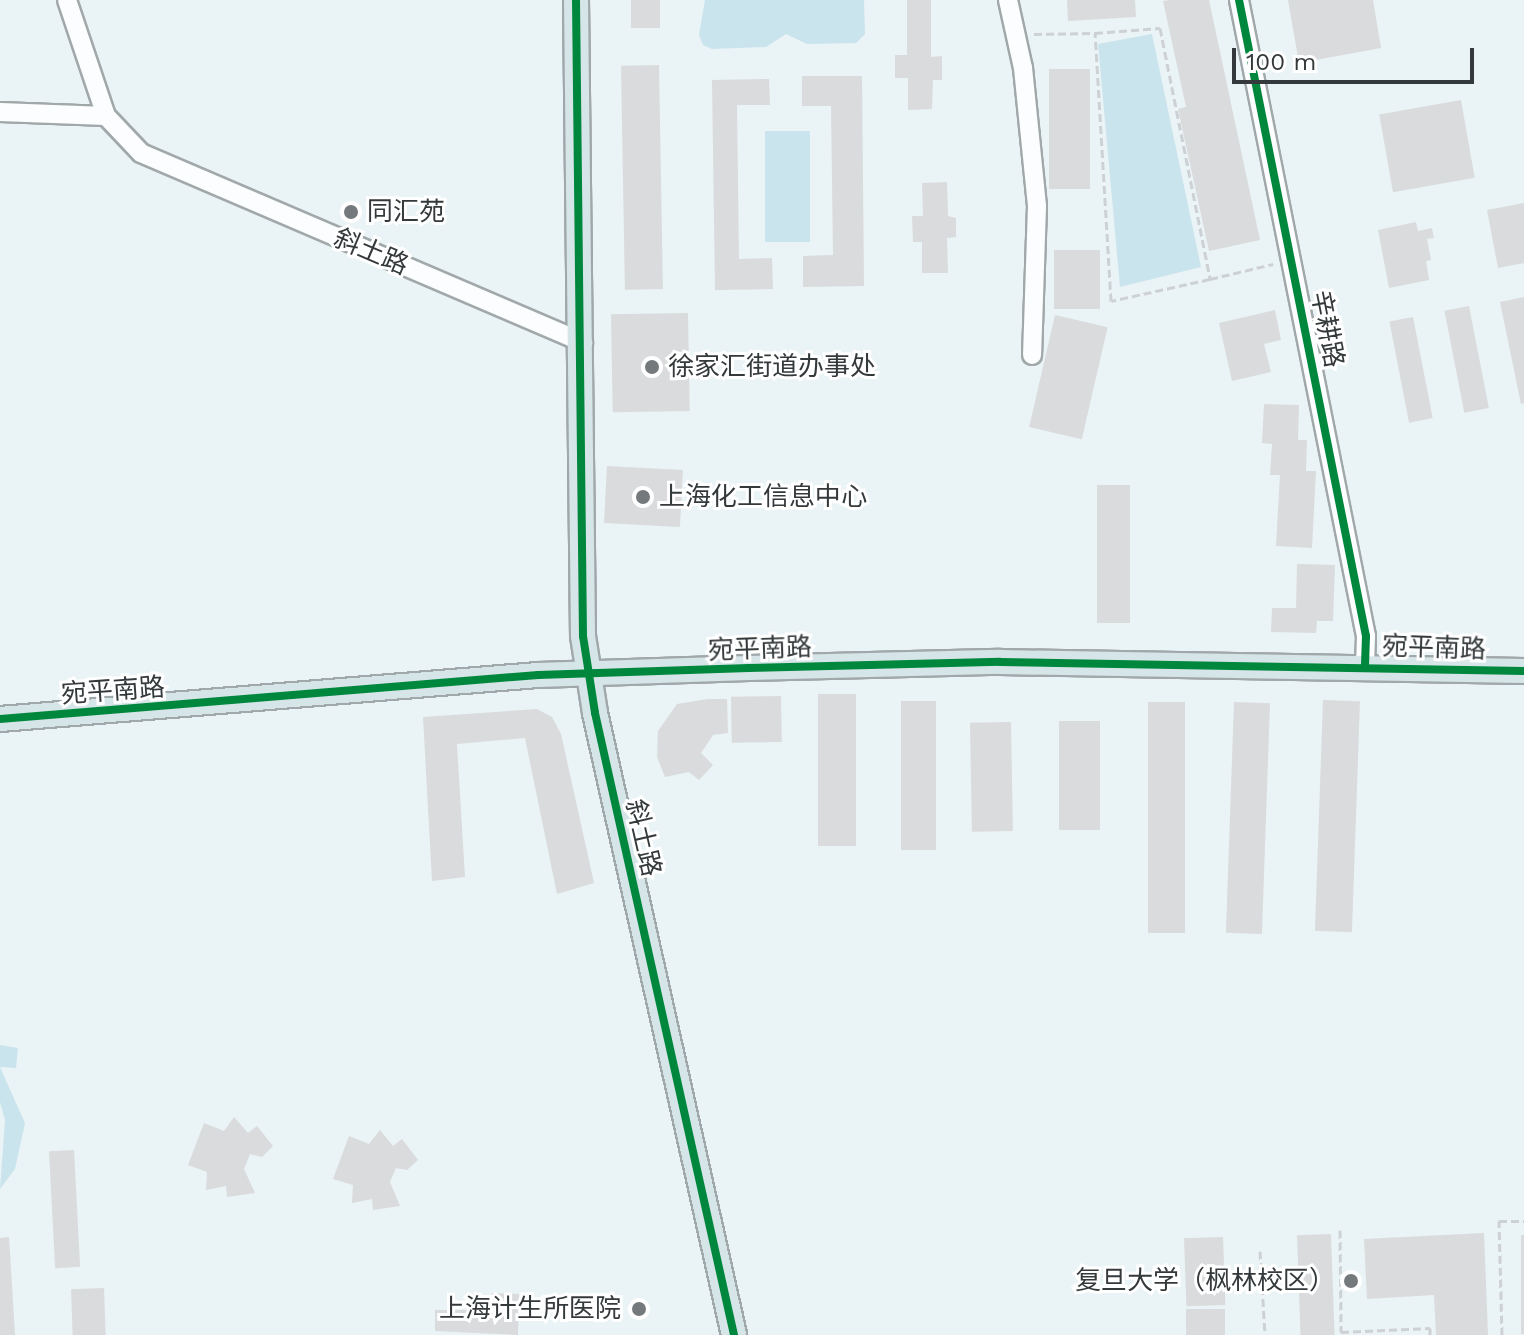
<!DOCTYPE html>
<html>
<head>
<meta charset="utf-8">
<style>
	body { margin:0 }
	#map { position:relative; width:1524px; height:1335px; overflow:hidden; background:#eaf3f6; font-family:"Work Sans","Noto Sans SC",sans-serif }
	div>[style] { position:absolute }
	.green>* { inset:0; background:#cae4ed; transform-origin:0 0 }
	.building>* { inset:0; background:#dadbdc; transform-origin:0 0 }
	.path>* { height:3px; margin-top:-1.5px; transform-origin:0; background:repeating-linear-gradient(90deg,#ced1d3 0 8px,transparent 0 12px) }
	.roads { filter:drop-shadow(2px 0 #a1a8aa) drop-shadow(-2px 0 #a1a8aa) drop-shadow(0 2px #a1a8aa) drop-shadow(0 -2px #a1a8aa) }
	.minor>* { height:18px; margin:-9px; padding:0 9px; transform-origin:9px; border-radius:9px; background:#fcfdfe }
	.major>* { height:24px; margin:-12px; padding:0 12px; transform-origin:12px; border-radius:12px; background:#d6e5e8 }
	.cycleway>* { height:8px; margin:-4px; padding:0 4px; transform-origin:4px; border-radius:4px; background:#00873e }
	.dots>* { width:22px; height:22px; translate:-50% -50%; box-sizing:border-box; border:4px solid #fff; border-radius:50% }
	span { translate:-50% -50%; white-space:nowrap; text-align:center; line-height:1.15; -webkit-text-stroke:6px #fff; paint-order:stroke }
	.poi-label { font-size:26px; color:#34393b }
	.left { translate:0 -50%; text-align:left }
	.right { translate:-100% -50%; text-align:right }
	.street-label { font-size:26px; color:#34393b }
	.scale { position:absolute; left:1232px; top:48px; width:242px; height:36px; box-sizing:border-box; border:4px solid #34393b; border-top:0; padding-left:10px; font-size:24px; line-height:28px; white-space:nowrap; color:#34393b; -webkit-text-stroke:6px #fff; paint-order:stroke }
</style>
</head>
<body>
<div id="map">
	<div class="green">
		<i style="clip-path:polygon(705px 0,864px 0,865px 34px,856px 43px,807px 44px,786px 34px,766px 47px,712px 49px,703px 45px,699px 35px)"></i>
		<i style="clip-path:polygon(1152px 34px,1201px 267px,1120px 287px,1098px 44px)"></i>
		<i style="left:765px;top:131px;width:45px;height:111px"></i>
		<i style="clip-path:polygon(0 1045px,18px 1048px,16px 1068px,0 1067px,25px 1123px,15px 1169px,0 1189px,5px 1120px,0 1102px)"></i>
	</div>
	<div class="building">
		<i style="left:631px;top:0;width:29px;height:28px"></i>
		<i style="clip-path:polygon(907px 0,931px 0,931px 57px,942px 56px,942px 80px,933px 80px,932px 109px,908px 110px,908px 78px,895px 78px,895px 55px,907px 55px)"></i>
		<i style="clip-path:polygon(1067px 0,1135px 0,1136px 17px,1068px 21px)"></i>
		<i style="clip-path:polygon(1170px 0,1209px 0,1260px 240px,1209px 251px,1178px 109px,1186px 107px,1163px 1px)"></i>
		<i style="clip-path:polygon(1288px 0,1373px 0,1381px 48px,1299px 63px)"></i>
		<i style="left:659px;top:65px;width:224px;height:38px;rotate:89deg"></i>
		<i style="left:1090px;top:69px;width:120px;height:41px;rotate:90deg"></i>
		<i style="clip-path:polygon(802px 76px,862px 76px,864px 286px,803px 287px,803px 256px,833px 255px,831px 106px,802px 106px)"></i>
		<i style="clip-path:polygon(769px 79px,770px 105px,737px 105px,739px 259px,772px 258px,773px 289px,715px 290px,712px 80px)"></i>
		<i style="left:1461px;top:100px;width:79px;height:83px;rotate:80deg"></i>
		<i style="clip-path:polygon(947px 182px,948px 216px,956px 218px,956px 237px,947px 238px,948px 273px,922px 273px,922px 242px,913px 242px,912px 216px,923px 216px,922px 183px)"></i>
		<i style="clip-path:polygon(1524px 203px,1524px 263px,1498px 268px,1487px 210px)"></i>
		<i style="clip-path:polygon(1416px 222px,1418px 231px,1432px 228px,1434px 238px,1427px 239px,1431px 260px,1426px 261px,1429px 280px,1389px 288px,1378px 230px)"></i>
		<i style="left:1100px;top:250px;width:59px;height:46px;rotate:90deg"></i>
		<i style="clip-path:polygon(1524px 297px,1524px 403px,1521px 404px,1500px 302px)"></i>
		<i style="left:1469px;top:306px;width:104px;height:25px;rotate:79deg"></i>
		<i style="clip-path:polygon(1275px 310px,1281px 340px,1264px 344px,1271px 372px,1232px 381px,1219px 323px)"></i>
		<i style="left:688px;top:313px;width:98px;height:77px;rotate:89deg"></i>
		<i style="left:1055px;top:315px;width:54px;height:115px;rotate:13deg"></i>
		<i style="left:1413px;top:317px;width:103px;height:24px;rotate:79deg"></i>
		<i style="clip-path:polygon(1264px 404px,1299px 405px,1298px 440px,1307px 440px,1306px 471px,1316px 471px,1312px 548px,1276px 546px,1280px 475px,1270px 475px,1272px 444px,1262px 443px)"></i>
		<i style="left:607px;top:466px;width:76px;height:57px;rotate:3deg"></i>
		<i style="left:1097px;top:485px;width:33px;height:138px"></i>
		<i style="clip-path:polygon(1297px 564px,1335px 565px,1333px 621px,1317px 621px,1316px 633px,1271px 632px,1272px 608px,1296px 608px)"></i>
		<i style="left:856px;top:694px;width:152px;height:38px;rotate:90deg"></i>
		<i style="left:781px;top:696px;width:46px;height:50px;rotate:89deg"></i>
		<i style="clip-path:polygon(708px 699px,727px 699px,728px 733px,713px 735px,701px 753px,713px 765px,699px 780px,689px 772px,665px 777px,657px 757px,658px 731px,677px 704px)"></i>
		<i style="left:1323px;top:700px;width:37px;height:231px;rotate:2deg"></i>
		<i style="left:936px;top:701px;width:149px;height:35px;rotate:90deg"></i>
		<i style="left:1148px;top:702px;width:37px;height:231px"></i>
		<i style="left:1234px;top:702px;width:36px;height:231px;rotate:2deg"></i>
		<i style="clip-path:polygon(537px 709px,552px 717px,561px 734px,594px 883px,557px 894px,525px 738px,457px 744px,465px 877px,432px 881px,423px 717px)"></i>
		<i style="left:1059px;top:721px;width:41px;height:109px"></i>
		<i style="left:1011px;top:722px;width:109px;height:41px;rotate:89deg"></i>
		<i style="clip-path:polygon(234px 1117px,248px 1133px,257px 1126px,273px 1146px,262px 1157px,250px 1154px,244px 1169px,255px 1193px,227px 1197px,226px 1186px,206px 1190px,207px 1172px,188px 1165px,204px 1123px,224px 1131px)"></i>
		<i style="clip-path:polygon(380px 1130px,393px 1146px,402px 1139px,418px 1160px,407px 1170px,396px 1168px,390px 1182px,400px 1206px,373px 1210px,372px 1199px,352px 1203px,353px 1185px,333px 1179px,349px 1136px,369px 1144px)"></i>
		<i style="left:74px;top:1150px;width:117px;height:25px;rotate:87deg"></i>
		<i style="clip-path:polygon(1484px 1233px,1488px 1335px,1436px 1335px,1434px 1295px,1367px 1299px,1364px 1239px)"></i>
		<i style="left:1331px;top:1234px;width:101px;height:34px;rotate:88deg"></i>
		<i style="left:1521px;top:1235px;width:3px;height:99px"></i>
		<i style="clip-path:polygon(9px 1237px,15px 1335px,0 1335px,0 1238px)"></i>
		<i style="left:1223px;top:1237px;width:68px;height:39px;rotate:88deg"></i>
		<i style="left:104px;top:1288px;width:47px;height:33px;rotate:88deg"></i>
		<i style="clip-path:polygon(492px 1293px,519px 1294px,518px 1335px,435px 1331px,435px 1310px,473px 1310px,473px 1300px,491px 1300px)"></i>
		<i style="left:1186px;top:1309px;width:39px;height:26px"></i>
	</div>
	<div class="path">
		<i style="left:1034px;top:34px;width:61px;rotate:-0.9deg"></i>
		<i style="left:1210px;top:279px;width:101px;rotate:167.5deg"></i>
		<i style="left:1111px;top:301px;width:268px;rotate:-93.4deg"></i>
		<i style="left:1095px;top:33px;width:65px;rotate:-4.4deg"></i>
		<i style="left:1160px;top:28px;width:256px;rotate:78.7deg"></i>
		<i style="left:1210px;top:279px;width:65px;rotate:-13.4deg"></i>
		<i style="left:1340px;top:1230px;width:102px;rotate:89.4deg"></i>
		<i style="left:1341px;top:1332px;width:89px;rotate:-2.6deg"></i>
		<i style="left:1430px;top:1328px;width:7px;rotate:90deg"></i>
		<i style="left:1260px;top:1251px;width:84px;rotate:86.6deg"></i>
		<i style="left:1502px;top:1335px;width:114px;rotate:-91.5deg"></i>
		<i style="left:1499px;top:1221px;width:25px"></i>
	</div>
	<div class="roads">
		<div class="minor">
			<i style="left:67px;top:0;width:122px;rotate:71.4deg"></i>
			<i style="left:106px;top:116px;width:51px;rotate:46.6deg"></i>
			<i style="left:141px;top:153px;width:481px;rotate:23.2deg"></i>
			<i style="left:1008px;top:0;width:70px;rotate:77.6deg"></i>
			<i style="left:1023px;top:68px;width:139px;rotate:84.2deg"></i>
			<i style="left:1037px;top:206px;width:149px;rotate:91.9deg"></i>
			<i style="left:1239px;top:0;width:649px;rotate:78.71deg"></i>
			<i style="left:1366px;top:636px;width:30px;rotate:92deg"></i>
			<i style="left:0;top:112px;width:106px;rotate:2.2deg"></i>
		</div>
		<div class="major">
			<i style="left:576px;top:0;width:636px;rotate:89.37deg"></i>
			<i style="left:583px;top:636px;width:78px;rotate:81.1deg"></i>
			<i style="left:595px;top:713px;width:637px;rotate:77.4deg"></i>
			<i style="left:0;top:719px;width:540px;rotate:-4.68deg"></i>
			<i style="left:538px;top:675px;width:211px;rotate:-1.9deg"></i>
			<i style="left:749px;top:668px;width:251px;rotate:-1.4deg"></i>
			<i style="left:1000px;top:662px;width:524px;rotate:0.98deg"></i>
		</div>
	</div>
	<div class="cycleway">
		<i style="left:576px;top:0;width:636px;rotate:89.37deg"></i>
		<i style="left:583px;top:636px;width:78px;rotate:81.1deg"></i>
		<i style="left:595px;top:713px;width:637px;rotate:77.4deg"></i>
		<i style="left:1239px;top:0;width:649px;rotate:78.71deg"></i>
		<i style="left:1366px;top:636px;width:30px;rotate:92deg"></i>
		<i style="left:0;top:719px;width:540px;rotate:-4.68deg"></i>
		<i style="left:538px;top:675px;width:211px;rotate:-1.9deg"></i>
		<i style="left:749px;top:668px;width:251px;rotate:-1.4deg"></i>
		<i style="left:1000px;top:662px;width:524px;rotate:0.98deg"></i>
	</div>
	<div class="dots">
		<i style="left:351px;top:212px;background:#747a7c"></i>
		<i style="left:652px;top:367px;background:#747a7c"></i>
		<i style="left:643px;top:497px;background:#747a7c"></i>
		<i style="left:1351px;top:1281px;background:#747a7c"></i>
		<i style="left:639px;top:1309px;background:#747a7c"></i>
	</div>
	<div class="poi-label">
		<span class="left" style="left:367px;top:212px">同汇苑</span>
		<span class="left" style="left:668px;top:367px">徐家汇街道办事处</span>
		<span class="left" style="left:659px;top:497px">上海化工信息中心</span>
		<span class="right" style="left:1335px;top:1281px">复旦大学（枫林校区）</span>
		<span class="right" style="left:621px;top:1309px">上海计生所医院</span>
	</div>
	<div class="street-label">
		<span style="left:371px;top:252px;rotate:23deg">斜土路</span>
		<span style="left:1327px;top:329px;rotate:79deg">辛耕路</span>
		<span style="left:1434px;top:648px;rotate:2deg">宛平南路</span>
		<span style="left:760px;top:649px;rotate:-2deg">宛平南路</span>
		<span style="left:113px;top:691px;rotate:-4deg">宛平南路</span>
		<span style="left:643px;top:838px;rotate:77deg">斜土路</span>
	</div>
	<div class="scale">100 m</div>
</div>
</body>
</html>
